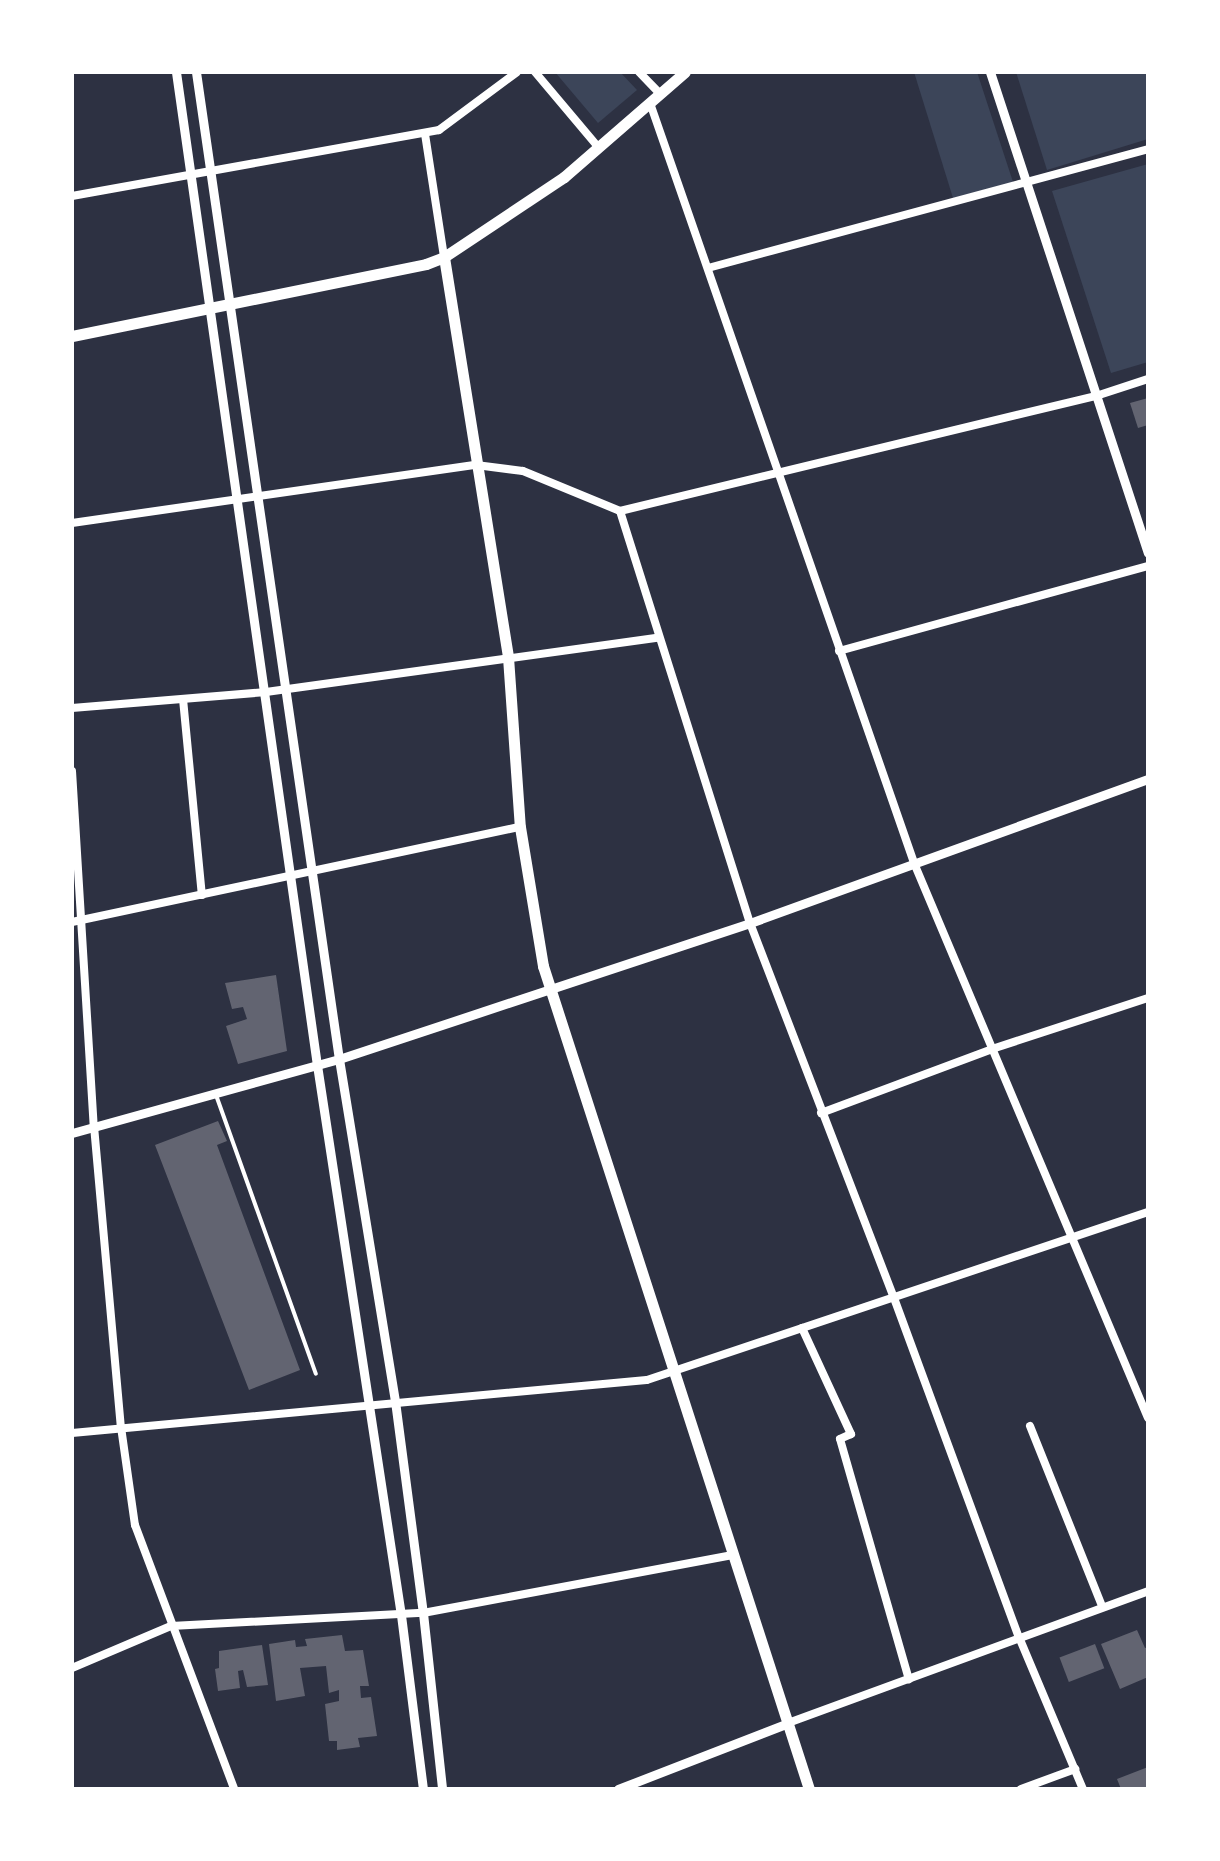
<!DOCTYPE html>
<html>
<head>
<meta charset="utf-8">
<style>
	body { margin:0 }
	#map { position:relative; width:1220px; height:1861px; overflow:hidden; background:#2d3142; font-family:Arial,sans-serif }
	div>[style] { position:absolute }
	.green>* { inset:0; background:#3c4559 }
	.building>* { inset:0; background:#626471; transform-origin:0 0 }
	.service>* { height:4px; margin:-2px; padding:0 2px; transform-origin:2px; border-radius:2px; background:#fff }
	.minor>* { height:8px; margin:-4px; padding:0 4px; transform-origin:4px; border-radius:4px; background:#fff }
	.tertiary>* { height:9px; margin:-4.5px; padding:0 4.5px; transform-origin:4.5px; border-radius:4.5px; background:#fff }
	.secondary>* { height:11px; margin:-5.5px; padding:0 5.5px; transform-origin:5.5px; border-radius:5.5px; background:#fff }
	span { translate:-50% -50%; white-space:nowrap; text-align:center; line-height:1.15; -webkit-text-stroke:6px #fff; paint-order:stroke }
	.frame { position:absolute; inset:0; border:74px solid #fff; pointer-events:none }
</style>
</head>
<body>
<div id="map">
	<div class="green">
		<i style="clip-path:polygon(555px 72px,620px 72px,637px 90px,598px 123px)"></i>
		<i style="clip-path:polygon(914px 72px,977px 72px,1013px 182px,953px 198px)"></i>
		<i style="clip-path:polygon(1016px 72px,1148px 72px,1148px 139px,1047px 170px)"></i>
		<i style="clip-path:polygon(1148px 164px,1148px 362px,1111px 373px,1052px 191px)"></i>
	</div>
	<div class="building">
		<i style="clip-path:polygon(1148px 398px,1148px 425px,1138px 428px,1130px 403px)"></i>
		<i style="clip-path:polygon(276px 975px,287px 1051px,238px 1064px,226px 1026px,247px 1019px,243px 1007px,232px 1009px,225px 983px)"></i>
		<i style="clip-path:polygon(218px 1121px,227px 1141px,217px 1145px,300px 1370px,249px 1390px,155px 1145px)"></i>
		<i style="clip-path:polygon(1137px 1630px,1145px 1648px,1148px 1647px,1148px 1677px,1120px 1689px,1101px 1644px)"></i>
		<i style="clip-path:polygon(342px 1635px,345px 1651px,363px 1650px,369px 1686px,360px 1686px,361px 1698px,371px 1697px,377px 1736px,358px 1738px,360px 1747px,337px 1750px,337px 1741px,329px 1741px,325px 1704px,339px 1701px,339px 1690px,329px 1693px,326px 1666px,300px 1668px,305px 1696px,276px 1701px,269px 1644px,295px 1640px,296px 1647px,307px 1646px,305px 1639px)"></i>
		<i style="left:1095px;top:1644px;width:26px;height:38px;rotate:69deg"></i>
		<i style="clip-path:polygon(262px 1645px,268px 1685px,247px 1687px,243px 1670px,238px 1671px,240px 1688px,218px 1691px,215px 1669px,219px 1668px,219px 1651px)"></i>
		<i style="clip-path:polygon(1148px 1767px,1148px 1789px,1121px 1789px,1117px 1779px)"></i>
	</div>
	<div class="service">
		<i style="left:216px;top:1095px;width:296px;rotate:70.3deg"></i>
	</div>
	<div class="minor">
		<i style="left:535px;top:72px;width:99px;rotate:49.9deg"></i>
		<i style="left:639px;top:72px;width:29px;rotate:46deg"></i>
		<i style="left:650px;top:103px;width:805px;rotate:70.84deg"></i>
		<i style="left:914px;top:863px;width:602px;rotate:67.14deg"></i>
		<i style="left:425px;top:134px;width:124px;rotate:81.2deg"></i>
		<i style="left:72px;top:196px;width:373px;rotate:-10.2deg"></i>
		<i style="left:439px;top:130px;width:97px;rotate:-36.6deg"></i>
		<i style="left:708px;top:268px;width:456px;rotate:-15.1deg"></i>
		<i style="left:620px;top:511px;width:432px;rotate:72.5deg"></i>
		<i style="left:750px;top:923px;width:402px;rotate:69deg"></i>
		<i style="left:894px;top:1298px;width:361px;rotate:69.8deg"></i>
		<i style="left:1019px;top:1637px;width:165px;rotate:67.2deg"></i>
		<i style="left:620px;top:511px;width:490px;rotate:-13.6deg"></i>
		<i style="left:1096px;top:396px;width:55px;rotate:-18.1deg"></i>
		<i style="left:72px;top:523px;width:408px;rotate:-8.2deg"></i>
		<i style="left:476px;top:465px;width:47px;rotate:7.3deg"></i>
		<i style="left:523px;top:471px;width:105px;rotate:22.4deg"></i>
		<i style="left:839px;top:651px;width:320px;rotate:-15.4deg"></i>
		<i style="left:183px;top:699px;width:197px;rotate:84.5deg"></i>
		<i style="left:72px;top:708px;width:195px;rotate:-4.7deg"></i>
		<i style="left:266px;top:692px;width:395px;rotate:-7.9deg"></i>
		<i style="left:72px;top:771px;width:356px;rotate:86.5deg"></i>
		<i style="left:94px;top:1126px;width:302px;rotate:84.9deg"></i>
		<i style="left:121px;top:1427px;width:99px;rotate:81.9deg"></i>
		<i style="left:135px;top:1525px;width:282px;rotate:69.4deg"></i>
		<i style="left:72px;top:922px;width:458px;rotate:-12deg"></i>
		<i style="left:821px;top:1113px;width:183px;rotate:-20.5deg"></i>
		<i style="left:992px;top:1049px;width:164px;rotate:-18.1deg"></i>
		<i style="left:802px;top:1328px;width:117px;rotate:65.2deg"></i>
		<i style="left:851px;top:1434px;width:12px;rotate:156deg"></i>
		<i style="left:840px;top:1439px;width:250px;rotate:74deg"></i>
		<i style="left:1030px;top:1426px;width:194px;rotate:68.2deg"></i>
		<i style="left:72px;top:1433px;width:577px;rotate:-5.27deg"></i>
		<i style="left:647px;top:1380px;width:528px;rotate:-18.54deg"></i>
		<i style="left:72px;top:1668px;width:108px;rotate:-23deg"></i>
		<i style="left:171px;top:1626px;width:252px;rotate:-3deg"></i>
		<i style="left:423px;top:1613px;width:315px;rotate:-10.6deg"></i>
		<i style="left:788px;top:1723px;width:383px;rotate:-20.1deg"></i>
		<i style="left:1021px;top:1789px;width:58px;rotate:-20.3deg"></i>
	</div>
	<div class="tertiary">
		<i style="left:176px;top:72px;width:1003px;rotate:81.92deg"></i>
		<i style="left:317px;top:1065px;width:556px;rotate:81.32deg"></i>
		<i style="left:401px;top:1615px;width:175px;rotate:82.8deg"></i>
		<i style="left:196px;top:72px;width:997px;rotate:81.76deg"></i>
		<i style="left:339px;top:1059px;width:347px;rotate:80.7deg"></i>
		<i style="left:395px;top:1401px;width:214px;rotate:82.5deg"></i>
		<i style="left:423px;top:1613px;width:177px;rotate:83.8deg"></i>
		<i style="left:990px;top:72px;width:506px;rotate:71.82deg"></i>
		<i style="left:72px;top:1133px;width:277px;rotate:-15.5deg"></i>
		<i style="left:339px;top:1059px;width:433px;rotate:-18.3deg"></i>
		<i style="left:750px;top:923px;width:423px;rotate:-19.9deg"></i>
		<i style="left:618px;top:1789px;width:182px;rotate:-21.2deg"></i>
	</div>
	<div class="secondary">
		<i style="left:444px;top:257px;width:405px;rotate:80.9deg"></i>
		<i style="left:508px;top:657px;width:170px;rotate:86deg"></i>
		<i style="left:520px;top:827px;width:141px;rotate:80.6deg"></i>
		<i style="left:543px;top:966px;width:865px;rotate:72.09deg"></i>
		<i style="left:72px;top:336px;width:361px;rotate:-11.5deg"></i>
		<i style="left:426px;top:264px;width:19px;rotate:-21deg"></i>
		<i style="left:444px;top:257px;width:144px;rotate:-33.7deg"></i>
		<i style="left:564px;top:177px;width:160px;rotate:-41deg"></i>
	</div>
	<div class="frame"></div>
</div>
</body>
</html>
